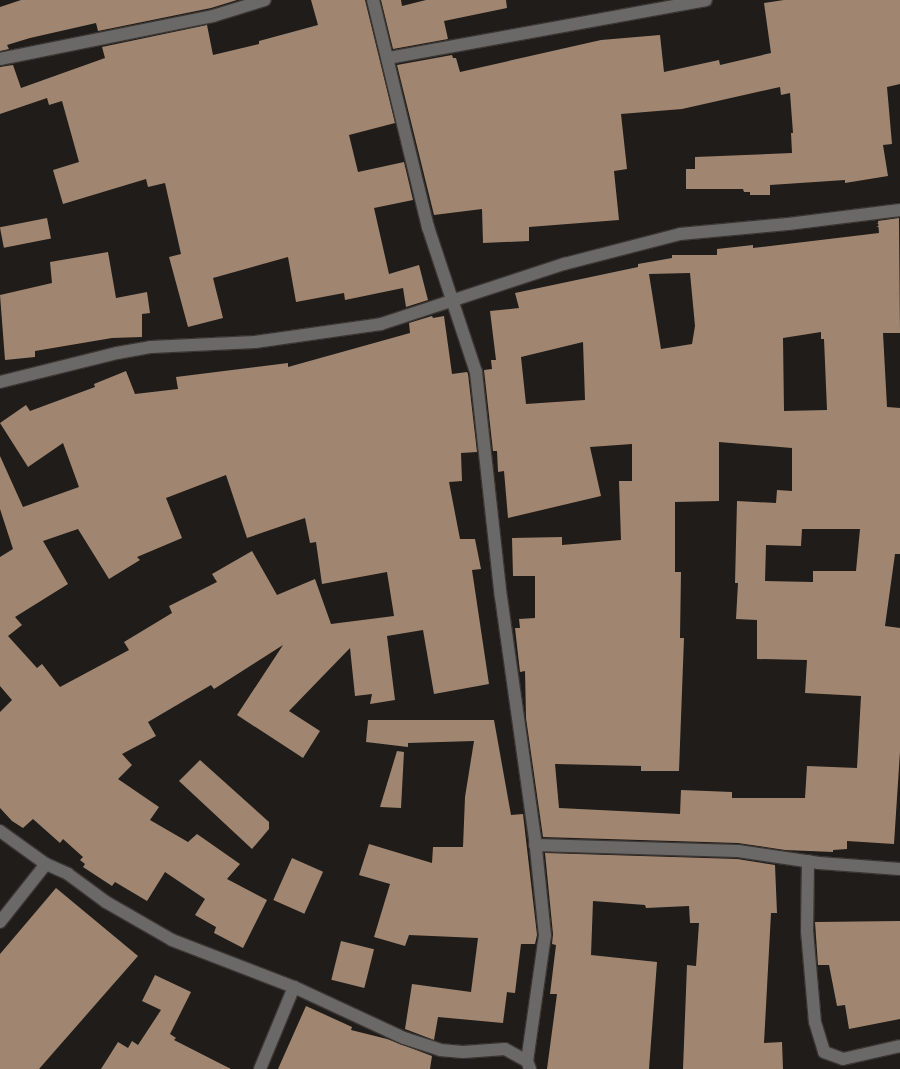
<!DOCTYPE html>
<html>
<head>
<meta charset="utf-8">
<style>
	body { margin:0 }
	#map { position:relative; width:900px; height:1069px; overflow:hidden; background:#201c19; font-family:"DM Sans",sans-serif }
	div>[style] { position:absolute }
	.building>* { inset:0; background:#a08670; transform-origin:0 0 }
	.roads { filter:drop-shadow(1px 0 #3a3633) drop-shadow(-1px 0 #3a3633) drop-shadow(0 1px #3a3633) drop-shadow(0 -1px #3a3633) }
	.minor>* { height:12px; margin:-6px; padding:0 6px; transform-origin:6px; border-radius:6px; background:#6b6967 }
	span { translate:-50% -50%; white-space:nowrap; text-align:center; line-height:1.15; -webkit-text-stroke:5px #171310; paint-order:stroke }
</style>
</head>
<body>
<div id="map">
	<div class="building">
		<i style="clip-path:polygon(21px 0,237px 0,211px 8px,98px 31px,96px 23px,30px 38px,7px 45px,9px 49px,0 51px,0 7px)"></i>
		<i style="clip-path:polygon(311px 0,365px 0,395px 123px,349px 135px,358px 172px,404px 162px,413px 200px,374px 208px,389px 274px,419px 265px,428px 300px,406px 307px,403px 288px,345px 300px,344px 293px,296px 302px,288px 257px,213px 278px,223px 318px,188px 327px,169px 257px,181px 254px,165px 183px,148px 187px,146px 179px,63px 204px,53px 170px,79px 162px,62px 101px,49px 105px,47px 98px,0 114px,0 67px,13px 65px,21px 88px,105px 58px,102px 47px,207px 25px,213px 55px,259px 44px,259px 41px,318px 25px)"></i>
		<i style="clip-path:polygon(381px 0,401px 0,402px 6px,426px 0,506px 0,507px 8px,444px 21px,448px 39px,393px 49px)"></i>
		<i style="clip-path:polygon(784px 0,900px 0,900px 84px,887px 87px,892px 144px,883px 145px,888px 176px,845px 183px,845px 180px,770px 185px,770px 195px,750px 195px,750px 192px,744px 192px,743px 189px,686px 189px,686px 169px,695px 169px,695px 157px,792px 153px,791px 133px,793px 133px,790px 93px,781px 95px,780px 87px,682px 109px,621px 114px,627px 169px,614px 171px,619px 220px,529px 227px,529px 241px,483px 243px,482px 209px,434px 215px,397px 65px,452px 55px,453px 58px,456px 58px,460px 72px,601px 40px,660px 35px,664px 72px,719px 60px,720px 65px,771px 53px,764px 3px)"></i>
		<i style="left:47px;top:218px;width:21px;height:48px;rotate:79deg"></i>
		<i style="clip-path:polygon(evenodd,899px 218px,900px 333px,883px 333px,887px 407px,900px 408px,900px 554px,895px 554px,885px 626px,900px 628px,900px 752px,894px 844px,847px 841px,847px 849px,833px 850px,833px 852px,785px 850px,738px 843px,543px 837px,526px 718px,525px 671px,520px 672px,515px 628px,520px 628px,519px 619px,535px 618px,535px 576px,513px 576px,512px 538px,562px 537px,562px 545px,621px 540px,619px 481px,632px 481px,632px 444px,590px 447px,601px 496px,508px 518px,504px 471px,498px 472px,497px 451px,493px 451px,484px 370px,492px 369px,491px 360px,496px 360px,490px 311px,519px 308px,515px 293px,638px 267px,638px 264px,672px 258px,672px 255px,717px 255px,717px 249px,753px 245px,753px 248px,879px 233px,878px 221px,899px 218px,690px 273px,695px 326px,692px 344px,661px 349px,649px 274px,690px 273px,899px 218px,821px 332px,821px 339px,824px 339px,827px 410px,784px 411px,783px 338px,821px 332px,899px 218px,583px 342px,585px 400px,526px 404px,521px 357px,583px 342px,899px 218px,719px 442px,792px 448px,792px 491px,777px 490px,776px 503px,737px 501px,735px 583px,738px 583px,736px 619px,757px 620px,757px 659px,807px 660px,805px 693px,861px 696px,857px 768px,807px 766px,805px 798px,732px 798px,732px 792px,681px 790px,680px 814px,559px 808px,555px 764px,641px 766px,641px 771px,679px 771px,684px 638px,680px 638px,681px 572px,675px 572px,675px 502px,719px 501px,719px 442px,899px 218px,802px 529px,860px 529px,856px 571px,813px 571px,813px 582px,765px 581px,766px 545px,801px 546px,802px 529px)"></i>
		<i style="clip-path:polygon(108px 252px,116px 298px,147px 292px,150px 313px,142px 314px,142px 337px,112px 338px,35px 351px,35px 357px,5px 360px,0 295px,52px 283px,50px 262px)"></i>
		<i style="clip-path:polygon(evenodd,432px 316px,433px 318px,444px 316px,452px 374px,467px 372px,468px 374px,477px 452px,461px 453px,462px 481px,449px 482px,460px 539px,475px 539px,481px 569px,472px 570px,489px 684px,434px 694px,423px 630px,387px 636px,395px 700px,370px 704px,372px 694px,355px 696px,350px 648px,289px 711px,320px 731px,303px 758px,237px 715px,283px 645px,214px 689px,211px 685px,148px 722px,156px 736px,122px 754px,132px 765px,118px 779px,159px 807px,150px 820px,188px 842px,197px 834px,240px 864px,227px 879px,267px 900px,243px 948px,214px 933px,216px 927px,195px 915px,205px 899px,165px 872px,147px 901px,115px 882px,112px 886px,83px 867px,85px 864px,80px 860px,83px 857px,63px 839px,60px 843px,33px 819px,23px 828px,12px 821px,0 808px,0 712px,12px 700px,0 686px,0 557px,13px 549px,0 509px,0 456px,23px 507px,79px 487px,63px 443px,28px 467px,0 423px,26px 405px,30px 411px,95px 387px,94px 384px,126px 371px,135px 394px,178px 389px,176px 377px,288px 363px,288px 367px,410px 333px,409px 323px,432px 316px,226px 475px,247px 538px,305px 518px,310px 543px,316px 542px,322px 584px,387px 572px,394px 616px,331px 624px,315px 579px,277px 595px,252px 551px,212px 574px,217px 582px,169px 606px,172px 613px,124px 642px,129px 650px,60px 687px,42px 664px,37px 668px,8px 636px,22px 625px,15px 617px,68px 584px,43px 541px,78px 529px,109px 579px,140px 560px,137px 557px,182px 538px,166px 498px,226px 475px)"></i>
		<i style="clip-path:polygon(368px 720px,494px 720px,511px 815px,523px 814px,537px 935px,535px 944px,521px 944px,515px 993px,507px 992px,503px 1023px,438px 1017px,434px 1040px,405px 1029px,412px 984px,471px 992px,478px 938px,409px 935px,405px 946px,374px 937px,390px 884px,359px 875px,369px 844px,432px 863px,433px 847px,463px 847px,465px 797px,474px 741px,408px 743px,408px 747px,366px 742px)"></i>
		<i style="clip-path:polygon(397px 751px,404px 752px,401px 808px,380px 807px)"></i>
		<i style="clip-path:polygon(200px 760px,269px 822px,269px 829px,252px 849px,179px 781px)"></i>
		<i style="clip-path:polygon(545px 853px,737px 859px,775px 865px,777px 913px,771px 913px,764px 1043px,782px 1042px,783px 1069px,683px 1069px,687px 965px,696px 966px,699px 923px,690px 923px,689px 906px,646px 908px,645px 905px,593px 901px,591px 955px,657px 962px,649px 1069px,547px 1069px,557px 994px,550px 994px,556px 945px,552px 944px,553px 934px)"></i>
		<i style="left:292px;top:858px;width:34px;height:46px;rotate:24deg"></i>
		<i style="clip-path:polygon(56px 888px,138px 956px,39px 1069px,0 1069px,0 954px)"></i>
		<i style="clip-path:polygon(900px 921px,900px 1019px,849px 1029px,845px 1005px,837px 1006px,829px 965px,818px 965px,815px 922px)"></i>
		<i style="left:341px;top:941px;width:34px;height:40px;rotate:14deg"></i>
		<i style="clip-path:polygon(155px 975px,191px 992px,170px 1034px,176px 1038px,174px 1040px,231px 1069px,101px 1069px,118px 1042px,128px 1048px,132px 1041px,138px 1045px,161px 1010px,142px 1001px)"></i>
		<i style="clip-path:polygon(306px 1006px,352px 1027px,351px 1030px,387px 1039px,432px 1056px,430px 1069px,278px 1069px)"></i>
	</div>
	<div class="roads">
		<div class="minor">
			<i style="left:373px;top:0;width:234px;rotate:76.4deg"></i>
			<i style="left:428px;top:227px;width:153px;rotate:71.7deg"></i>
			<i style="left:476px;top:372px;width:226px;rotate:83.7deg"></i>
			<i style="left:501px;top:597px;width:244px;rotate:82deg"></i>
			<i style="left:535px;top:839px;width:97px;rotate:84.1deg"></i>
			<i style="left:545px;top:935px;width:127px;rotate:98.1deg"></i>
			<i style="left:527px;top:1061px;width:9px;rotate:69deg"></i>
			<i style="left:388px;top:58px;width:323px;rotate:-10.3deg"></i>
			<i style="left:0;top:59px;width:217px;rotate:-11.4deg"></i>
			<i style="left:213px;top:16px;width:54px;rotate:-17.1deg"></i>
			<i style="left:0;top:382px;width:121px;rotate:-13.9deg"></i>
			<i style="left:117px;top:353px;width:35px;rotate:-10deg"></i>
			<i style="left:151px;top:347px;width:104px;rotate:-2.8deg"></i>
			<i style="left:255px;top:342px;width:127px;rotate:-8.1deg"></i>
			<i style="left:381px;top:324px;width:193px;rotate:-18.2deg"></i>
			<i style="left:564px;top:264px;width:120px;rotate:-14.5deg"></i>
			<i style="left:680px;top:234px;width:108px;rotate:-5.3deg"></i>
			<i style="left:788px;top:224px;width:113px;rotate:-7.1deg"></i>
			<i style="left:0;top:831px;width:57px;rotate:35.7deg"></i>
			<i style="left:46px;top:864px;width:24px;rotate:24deg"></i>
			<i style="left:68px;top:874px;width:47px;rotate:36.4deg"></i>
			<i style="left:106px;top:902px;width:76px;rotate:29.9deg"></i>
			<i style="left:172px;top:940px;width:131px;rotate:21.1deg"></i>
			<i style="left:294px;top:987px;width:121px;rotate:24.9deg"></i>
			<i style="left:404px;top:1038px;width:38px;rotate:18deg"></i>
			<i style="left:440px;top:1050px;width:23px;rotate:5deg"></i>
			<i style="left:463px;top:1052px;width:42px;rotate:-4.1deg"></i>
			<i style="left:505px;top:1049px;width:25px;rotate:29deg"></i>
			<i style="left:535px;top:845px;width:203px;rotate:1.7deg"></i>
			<i style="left:738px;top:851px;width:82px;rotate:8.4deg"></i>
			<i style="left:819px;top:863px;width:81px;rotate:4.2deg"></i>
			<i style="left:808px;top:861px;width:70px;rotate:90.8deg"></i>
			<i style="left:807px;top:931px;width:91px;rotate:85deg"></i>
			<i style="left:815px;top:1022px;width:31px;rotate:73deg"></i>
			<i style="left:824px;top:1052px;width:20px;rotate:20deg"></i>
			<i style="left:843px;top:1059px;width:58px;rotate:-12.8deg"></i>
			<i style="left:0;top:922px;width:74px;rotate:-51.6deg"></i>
			<i style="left:260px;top:1069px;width:89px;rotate:-67.5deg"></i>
		</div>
	</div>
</div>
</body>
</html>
